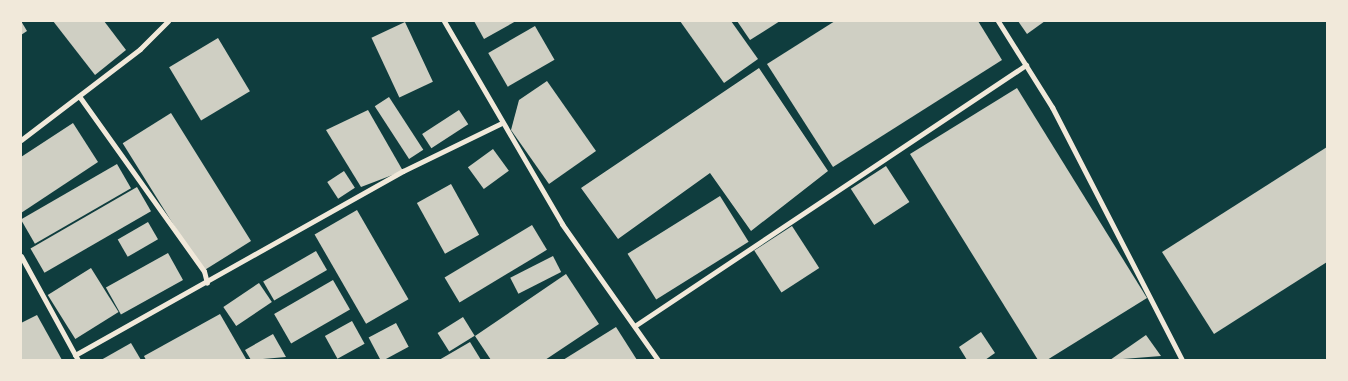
<!DOCTYPE html>
<html>
<head>
<meta charset="utf-8">
<style>
	body { margin:0 }
	#map { position:relative; width:1348px; height:381px; overflow:hidden; background:#0f3d3e; font-family:"DejaVu Sans",sans-serif }
	div>[style] { position:absolute }
	.building>* { inset:0; background:#cfcfc3; transform-origin:0 0 }
	.minor>* { height:5px; margin:-2.5px; padding:0 2.5px; transform-origin:2.5px; border-radius:2.5px; background:#f1e9da }
	span { translate:-50% -50%; white-space:nowrap; text-align:center; line-height:1.15; -webkit-text-stroke:5px #f1e9da; paint-order:stroke }
	.frame { position:absolute; inset:0; border:22px solid #f1e9da; pointer-events:none }
</style>
</head>
<body>
<div id="map">
	<div class="building">
		<i style="clip-path:polygon(21px 21px,27px 31px,21px 35px)"></i>
		<i style="clip-path:polygon(53px 21px,104px 21px,126px 50px,95px 75px)"></i>
		<i style="clip-path:polygon(474px 21px,516px 21px,484px 39px)"></i>
		<i style="clip-path:polygon(680px 21px,731px 21px,758px 59px,724px 83px)"></i>
		<i style="clip-path:polygon(737px 21px,780px 21px,750px 40px)"></i>
		<i style="clip-path:polygon(835px 21px,978px 21px,1002px 60px,833px 167px,767px 64px)"></i>
		<i style="clip-path:polygon(1018px 21px,1045px 21px,1027px 34px)"></i>
		<i style="left:405px;top:22px;width:66px;height:37px;rotate:65deg"></i>
		<i style="left:535px;top:26px;width:39px;height:54px;rotate:60deg"></i>
		<i style="left:218px;top:38px;width:62px;height:57px;rotate:59deg"></i>
		<i style="clip-path:polygon(759px 68px,828px 171px,751px 231px,710px 173px,618px 239px,581px 188px)"></i>
		<i style="clip-path:polygon(547px 81px,596px 151px,549px 184px,511px 130px,519px 100px)"></i>
		<i style="clip-path:polygon(1017px 88px,1147px 298px,1047px 360px,1038px 360px,910px 154px)"></i>
		<i style="left:389px;top:97px;width:63px;height:17px;rotate:57deg"></i>
		<i style="clip-path:polygon(368px 110px,403px 171px,361px 187px,326px 130px)"></i>
		<i style="left:459px;top:110px;width:17px;height:44px;rotate:57deg"></i>
		<i style="left:171px;top:113px;width:151px;height:57px;rotate:58deg"></i>
		<i style="clip-path:polygon(73px 123px,98px 162px,21px 213px,21px 157px)"></i>
		<i style="clip-path:polygon(1327px 147px,1327px 262px,1214px 334px,1162px 252px)"></i>
		<i style="left:493px;top:149px;width:27px;height:31px;rotate:54deg"></i>
		<i style="left:117px;top:164px;width:28px;height:111px;rotate:60deg"></i>
		<i style="left:886px;top:166px;width:43px;height:42px;rotate:57deg"></i>
		<i style="left:344px;top:171px;width:20px;height:20px;rotate:57deg"></i>
		<i style="left:451px;top:184px;width:58px;height:39px;rotate:61deg"></i>
		<i style="left:137px;top:187px;width:28px;height:123px;rotate:60deg"></i>
		<i style="left:720px;top:196px;width:54px;height:109px;rotate:58deg"></i>
		<i style="left:357px;top:210px;width:103px;height:49px;rotate:60deg"></i>
		<i style="left:148px;top:222px;width:20px;height:35px;rotate:60deg"></i>
		<i style="left:532px;top:225px;width:29px;height:102px;rotate:59deg"></i>
		<i style="left:792px;top:226px;width:50px;height:45px;rotate:57deg"></i>
		<i style="left:316px;top:251px;width:22px;height:61px;rotate:60deg"></i>
		<i style="left:168px;top:253px;width:31px;height:71px;rotate:61deg"></i>
		<i style="left:553px;top:256px;width:18px;height:48px;rotate:63deg"></i>
		<i style="left:91px;top:268px;width:52px;height:51px;rotate:58deg"></i>
		<i style="clip-path:polygon(566px 274px,599px 324px,545px 360px,491px 360px,475px 336px)"></i>
		<i style="left:333px;top:280px;width:34px;height:68px;rotate:60deg"></i>
		<i style="left:259px;top:283px;width:23px;height:43px;rotate:56deg"></i>
		<i style="clip-path:polygon(220px 314px,246px 359px,146px 360px,144px 356px)"></i>
		<i style="clip-path:polygon(37px 315px,62px 360px,21px 360px,21px 323px)"></i>
		<i style="left:463px;top:317px;width:22px;height:30px;rotate:58deg"></i>
		<i style="left:352px;top:321px;width:26px;height:31px;rotate:61deg"></i>
		<i style="left:396px;top:323px;width:27px;height:31px;rotate:62deg"></i>
		<i style="clip-path:polygon(616px 327px,637px 360px,563px 360px)"></i>
		<i style="clip-path:polygon(981px 332px,995px 353px,985px 360px,967px 360px,959px 347px)"></i>
		<i style="clip-path:polygon(273px 334px,286px 357px,251px 360px,245px 350px)"></i>
		<i style="clip-path:polygon(1146px 335px,1161px 356px,1110px 360px)"></i>
		<i style="clip-path:polygon(470px 342px,481px 360px,439px 360px)"></i>
		<i style="clip-path:polygon(131px 343px,141px 360px,101px 360px)"></i>
	</div>
	<div class="minor">
		<i style="left:444px;top:21px;width:235px;rotate:59.8deg"></i>
		<i style="left:562px;top:224px;width:166px;rotate:54.8deg"></i>
		<i style="left:998px;top:21px;width:102px;rotate:57.9deg"></i>
		<i style="left:1052px;top:107px;width:284px;rotate:62.8deg"></i>
		<i style="left:79px;top:96px;width:215px;rotate:54.5deg"></i>
		<i style="left:204px;top:271px;width:12px;rotate:76deg"></i>
		<i style="left:21px;top:140px;width:150px;rotate:-37.4deg"></i>
		<i style="left:140px;top:49px;width:40px;rotate:-45deg"></i>
		<i style="left:21px;top:256px;width:119px;rotate:61.3deg"></i>
		<i style="left:636px;top:325px;width:469px;rotate:-33.7deg"></i>
		<i style="left:75px;top:355px;width:376px;rotate:-29.3deg"></i>
		<i style="left:403px;top:171px;width:108px;rotate:-25.9deg"></i>
	</div>
	<div class="frame"></div>
</div>
</body>
</html>
